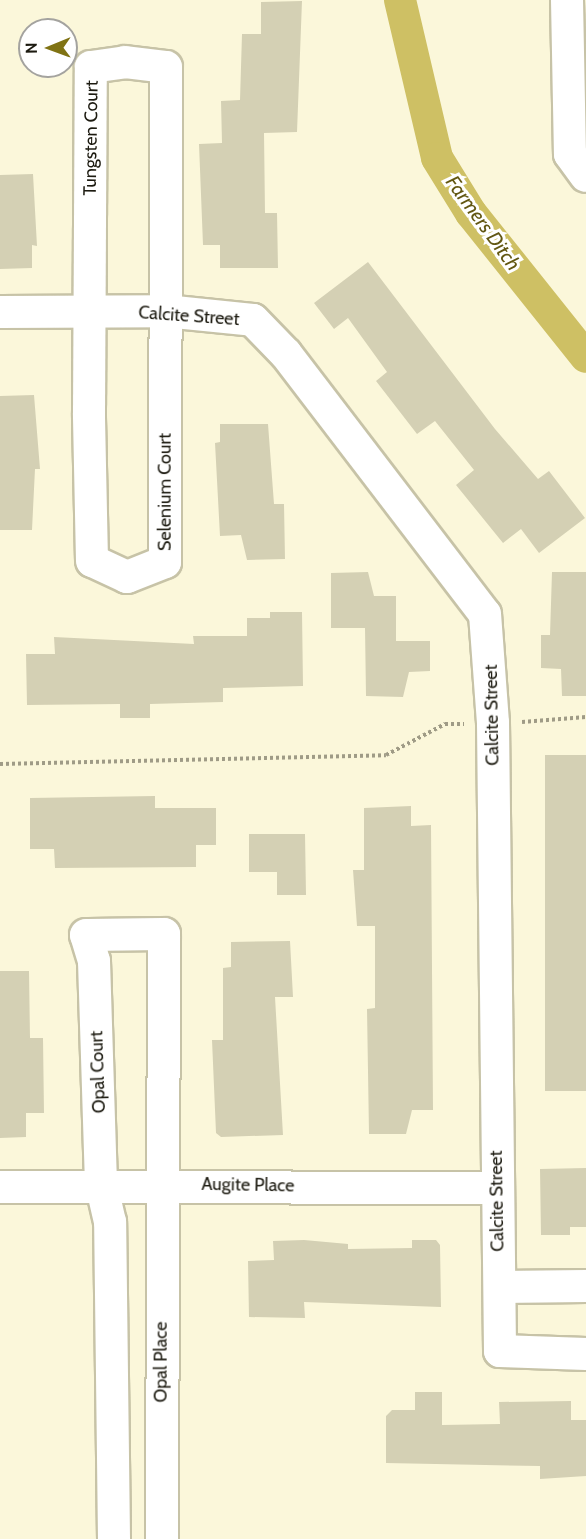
<!DOCTYPE html>
<html>
<head>
<meta charset="utf-8">
<style>
	body { margin:0 }
	#map { position:relative; width:586px; height:1539px; overflow:hidden; background:#fbf7da; font-family:Cabin,sans-serif }
	div>[style] { position:absolute }
	.canal>* { height:32px; margin:-16px; padding:0 16px; transform-origin:16px; border-radius:16px; background:#cec064 }
	.building>* { inset:0; background:#d4d0b4; transform-origin:0 0 }
	.path>* { height:4px; margin-top:-2px; transform-origin:0; background:repeating-linear-gradient(90deg,#9f9b86 0 3px,transparent 0 6px) }
	.roads { filter:drop-shadow(2px 0 #c7c3a7) drop-shadow(-2px 0 #c7c3a7) drop-shadow(0 2px #c7c3a7) drop-shadow(0 -2px #c7c3a7) }
	.street>* { height:32px; margin:-16px; padding:0 16px; transform-origin:16px; border-radius:16px; background:#fff }
	span { translate:-50% -50%; white-space:nowrap; text-align:center; line-height:1.15; -webkit-text-stroke:6px #fff; paint-order:stroke }
	.street-label { font-size:18px; color:#1c1a10 }
	.water-label { font-size:20px; color:#625712; font-style:italic }
	.north { position:absolute; left:18px; top:18px; width:60px; height:60px; box-sizing:border-box; background:#fff; border:2px solid #a4a39f; border-radius:50%; rotate:269deg; font-size:16px; font-weight:700; line-height:24px; text-align:center; color:#1c1a10 }
	.north::after { content:''; display:block; margin:auto; width:21px; height:27px; background:#807314; clip-path:polygon(50% 0,100% 100%,50% 72%,0 100%) }
</style>
</head>
<body>
<div id="map">
	<div class="canal">
		<i style="left:400px;top:0;width:162px;rotate:76.8deg"></i>
		<i style="left:437px;top:158px;width:65px;rotate:58.3deg"></i>
		<i style="left:471px;top:213px;width:184px;rotate:51.4deg"></i>
	</div>
	<div class="building">
		<i style="clip-path:polygon(302px 1px,297px 132px,264px 133px,265px 213px,277px 213px,278px 268px,220px 268px,220px 245px,203px 245px,199px 144px,222px 143px,221px 101px,240px 100px,242px 34px,261px 34px,261px 2px)"></i>
		<i style="clip-path:polygon(33px 174px,37px 246px,32px 245px,32px 268px,0 269px,0 175px)"></i>
		<i style="clip-path:polygon(368px 262px,495px 429px,538px 479px,549px 471px,585px 518px,539px 553px,521px 529px,503px 543px,456px 485px,474px 470px,435px 421px,417px 434px,376px 381px,387px 372px,348px 318px,334px 329px,314px 303px)"></i>
		<i style="clip-path:polygon(34px 395px,40px 469px,35px 469px,32px 530px,0 530px,0 396px)"></i>
		<i style="clip-path:polygon(220px 424px,268px 424px,274px 504px,284px 504px,285px 559px,247px 560px,241px 535px,220px 536px,215px 443px,220px 442px)"></i>
		<i style="clip-path:polygon(368px 572px,374px 596px,396px 596px,396px 641px,430px 641px,430px 671px,409px 672px,403px 697px,366px 696px,365px 628px,331px 628px,331px 573px)"></i>
		<i style="clip-path:polygon(552px 572px,586px 572px,586px 696px,562px 696px,561px 669px,541px 668px,541px 635px,550px 635px)"></i>
		<i style="clip-path:polygon(270px 612px,302px 612px,303px 686px,223px 688px,223px 702px,150px 704px,150px 718px,120px 718px,120px 704px,27px 705px,26px 654px,55px 654px,54px 637px,194px 644px,193px 636px,247px 636px,247px 618px,270px 618px)"></i>
		<i style="left:586px;top:755px;width:336px;height:41px;rotate:90deg"></i>
		<i style="clip-path:polygon(155px 796px,155px 808px,216px 808px,216px 845px,196px 845px,196px 867px,55px 868px,54px 849px,30px 849px,30px 798px)"></i>
		<i style="clip-path:polygon(411px 806px,411px 826px,431px 825px,433px 1110px,412px 1110px,406px 1134px,369px 1134px,367px 1009px,375px 1008px,375px 926px,357px 926px,353px 870px,364px 870px,364px 808px)"></i>
		<i style="clip-path:polygon(249px 834px,305px 834px,306px 895px,277px 895px,277px 872px,249px 872px)"></i>
		<i style="clip-path:polygon(290px 941px,293px 997px,275px 997px,283px 1135px,221px 1137px,216px 1133px,212px 1040px,223px 1040px,223px 968px,231px 967px,231px 942px)"></i>
		<i style="clip-path:polygon(0 971px,29px 971px,30px 1038px,43px 1038px,44px 1113px,26px 1113px,26px 1137px,0 1138px)"></i>
		<i style="clip-path:polygon(586px 1168px,586px 1227px,570px 1227px,570px 1235px,541px 1235px,540px 1169px)"></i>
		<i style="clip-path:polygon(304px 1240px,348px 1244px,348px 1249px,412px 1248px,412px 1240px,436px 1240px,440px 1245px,441px 1307px,304px 1302px,305px 1318px,249px 1317px,248px 1261px,274px 1260px,273px 1241px)"></i>
		<i style="clip-path:polygon(415px 1392px,442px 1392px,442px 1425px,500px 1424px,499px 1402px,571px 1401px,571px 1420px,586px 1420px,586px 1476px,540px 1479px,540px 1466px,386px 1463px,386px 1416px,392px 1410px,415px 1410px)"></i>
	</div>
	<div class="path">
		<i style="left:522px;top:722px;width:64px;rotate:-4.5deg"></i>
		<i style="left:0;top:764px;width:386px;rotate:-1.3deg"></i>
		<i style="left:386px;top:755px;width:67px;rotate:-27.7deg"></i>
		<i style="left:445px;top:724px;width:19px"></i>
	</div>
	<div class="roads">
		<div class="street">
			<i style="left:567px;top:0;width:154px;rotate:88.9deg"></i>
			<i style="left:570px;top:154px;width:27px;rotate:54deg"></i>
			<i style="left:125px;top:62px;width:41px;rotate:7deg"></i>
			<i style="left:166px;top:67px;width:495px;rotate:90.1deg"></i>
			<i style="left:165px;top:562px;width:41px;rotate:158.5deg"></i>
			<i style="left:127px;top:577px;width:38px;rotate:-155deg"></i>
			<i style="left:92px;top:561px;width:148px;rotate:-91.2deg"></i>
			<i style="left:89px;top:413px;width:346px;rotate:-89.7deg"></i>
			<i style="left:91px;top:67px;width:34px;rotate:-8deg"></i>
			<i style="left:0;top:312px;width:165px;rotate:-0.3deg"></i>
			<i style="left:165px;top:311px;width:88px;rotate:5.8deg"></i>
			<i style="left:253px;top:320px;width:47px;rotate:45.9deg"></i>
			<i style="left:286px;top:354px;width:327px;rotate:52.6deg"></i>
			<i style="left:485px;top:614px;width:109px;rotate:85.8deg"></i>
			<i style="left:493px;top:723px;width:628px;rotate:89.36deg"></i>
			<i style="left:500px;top:1351px;width:86px;rotate:2deg"></i>
			<i style="left:0;top:1187px;width:496px;rotate:0.1deg"></i>
			<i style="left:500px;top:1287px;width:86px;rotate:-0.7deg"></i>
			<i style="left:114px;top:1539px;width:317px;rotate:-90.7deg"></i>
			<i style="left:110px;top:1222px;width:39px;rotate:-103deg"></i>
			<i style="left:101px;top:1184px;width:223px;rotate:-91.8deg"></i>
			<i style="left:94px;top:961px;width:27px;rotate:-107deg"></i>
			<i style="left:86px;top:935px;width:78px;rotate:-0.7deg"></i>
			<i style="left:164px;top:934px;width:605px;rotate:90.19deg"></i>
		</div>
	</div>
	<div class="street-label">
		<span style="left:91px;top:138px;rotate:-89deg">Tungsten Court</span>
		<span style="left:189px;top:316px;rotate:4deg">Calcite Street</span>
		<span style="left:165px;top:492px;rotate:-90deg">Selenium Court</span>
		<span style="left:492px;top:715px;rotate:-91deg">Calcite Street</span>
		<span style="left:98px;top:1072px;rotate:-92deg">Opal Court</span>
		<span style="left:248px;top:1185px;rotate:1deg">Augite Place</span>
		<span style="left:497px;top:1201px;rotate:-91deg">Calcite Street</span>
		<span style="left:161px;top:1362px;rotate:-90deg">Opal Place</span>
	</div>
	<div class="water-label">
		<span style="left:483px;top:223px;rotate:54deg">Farmers Ditch</span>
	</div>
	<div class="north">N</div>
</div>
</body>
</html>
